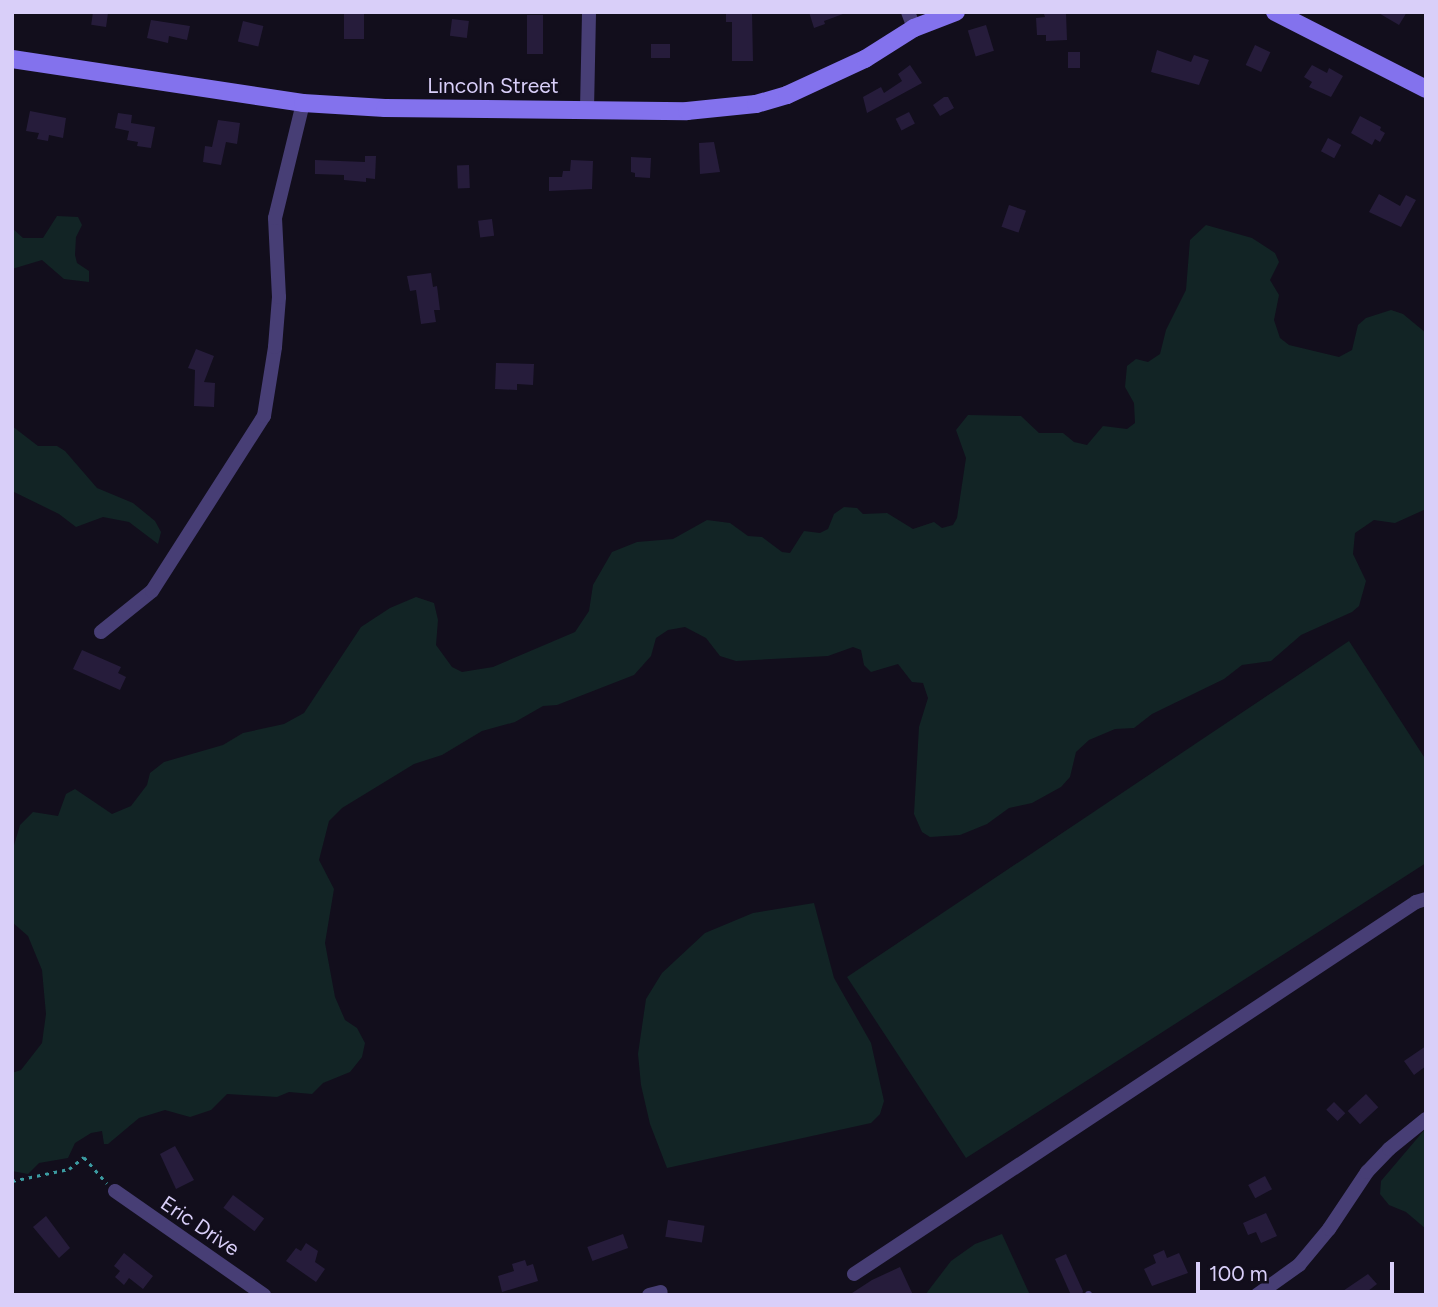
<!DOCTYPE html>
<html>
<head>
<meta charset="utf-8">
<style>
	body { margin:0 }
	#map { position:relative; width:1438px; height:1307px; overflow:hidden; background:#120e1c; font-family:Figtree,sans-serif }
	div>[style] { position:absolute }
	.green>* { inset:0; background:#122425 }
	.building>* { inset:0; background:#261c3b; transform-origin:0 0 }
	.path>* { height:2.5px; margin-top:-1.25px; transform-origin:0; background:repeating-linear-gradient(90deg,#3b9ba1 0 3.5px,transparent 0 8.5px) }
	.service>* { height:7px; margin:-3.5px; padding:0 3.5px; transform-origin:3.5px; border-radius:3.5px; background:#473e75 }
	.minor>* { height:14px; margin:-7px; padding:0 7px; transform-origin:7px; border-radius:7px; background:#473e75 }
	.secondary>* { height:18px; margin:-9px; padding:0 9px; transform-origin:9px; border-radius:9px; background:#8372ed }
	span { translate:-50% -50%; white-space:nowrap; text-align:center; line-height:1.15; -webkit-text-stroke:5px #120e1c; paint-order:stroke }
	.street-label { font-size:21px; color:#d9cff9 }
	.frame { position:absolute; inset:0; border:14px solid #d9cff9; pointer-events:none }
	.scale { position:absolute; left:1196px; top:1262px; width:198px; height:32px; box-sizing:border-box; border:4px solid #d9cff9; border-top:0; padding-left:9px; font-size:21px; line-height:24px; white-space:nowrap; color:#d9cff9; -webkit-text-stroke:5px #120e1c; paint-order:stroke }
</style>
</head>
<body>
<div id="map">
	<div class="green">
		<i style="clip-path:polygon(57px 216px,78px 217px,82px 225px,76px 237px,75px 255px,77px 263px,89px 271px,89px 282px,64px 279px,42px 260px,12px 269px,12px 228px,23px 238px,43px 238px)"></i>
		<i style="clip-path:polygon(1206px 225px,1252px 238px,1275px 253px,1279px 262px,1270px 280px,1279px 295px,1274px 320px,1280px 338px,1289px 345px,1339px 357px,1352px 350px,1358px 325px,1366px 318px,1391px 310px,1403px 314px,1426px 333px,1426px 509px,1395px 523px,1374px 520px,1355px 533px,1353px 554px,1366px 581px,1359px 606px,1352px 612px,1301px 635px,1271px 661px,1242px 665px,1224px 679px,1152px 714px,1134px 728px,1115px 729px,1089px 740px,1076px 752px,1070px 777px,1061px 787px,1032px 803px,1009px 808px,987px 824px,960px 835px,930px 837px,922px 832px,914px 814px,919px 727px,928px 698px,923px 683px,912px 682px,898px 664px,871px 672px,864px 665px,861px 650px,853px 647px,828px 656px,736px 661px,720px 656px,706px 638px,685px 627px,668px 630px,656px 638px,651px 656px,634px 675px,557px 705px,543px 706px,515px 722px,482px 731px,442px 755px,414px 764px,342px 808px,329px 821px,319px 860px,334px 889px,325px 943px,335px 997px,345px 1020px,357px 1028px,365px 1043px,362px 1057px,350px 1072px,323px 1083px,312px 1094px,289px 1092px,277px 1097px,227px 1094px,211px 1110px,190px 1117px,165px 1110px,139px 1118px,108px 1144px,104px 1144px,102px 1131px,91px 1133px,75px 1143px,68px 1158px,39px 1163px,28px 1174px,12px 1171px,12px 1073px,21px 1070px,42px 1043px,46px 1014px,42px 970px,28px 936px,12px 922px,12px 852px,20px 825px,33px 812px,58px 816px,66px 794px,75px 789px,112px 814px,131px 806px,147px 785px,150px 773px,164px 762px,223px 745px,243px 733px,284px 724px,304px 713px,361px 627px,390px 608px,416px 597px,434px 603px,438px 620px,436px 645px,452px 667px,462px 672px,493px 667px,575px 632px,589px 611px,593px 585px,612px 552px,637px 542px,673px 539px,707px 520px,730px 523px,748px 536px,762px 537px,782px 552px,790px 553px,804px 531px,820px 533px,828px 529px,834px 514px,844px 507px,857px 508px,863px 514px,887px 513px,913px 529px,934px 522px,942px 528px,953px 525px,957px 518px,966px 458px,956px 430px,968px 415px,1021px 416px,1039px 433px,1063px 433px,1074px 442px,1087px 445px,1103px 426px,1127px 429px,1135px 423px,1134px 403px,1125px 387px,1127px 366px,1136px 359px,1148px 362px,1160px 354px,1166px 330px,1186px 290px,1190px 240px)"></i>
		<i style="clip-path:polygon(12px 426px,38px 446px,57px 446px,65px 451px,97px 488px,133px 503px,155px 521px,161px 532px,158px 544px,129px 522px,103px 517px,76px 527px,59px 514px,12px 491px)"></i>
		<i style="clip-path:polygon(1349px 641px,1426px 760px,1426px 863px,966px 1158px,847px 977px)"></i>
		<i style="clip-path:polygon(814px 903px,834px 978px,871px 1043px,884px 1101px,880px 1114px,871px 1123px,667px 1168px,650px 1124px,641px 1085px,638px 1054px,646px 999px,662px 973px,705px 933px,753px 913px)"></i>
		<i style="clip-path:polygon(1426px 1128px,1426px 1229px,1406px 1212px,1389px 1205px,1380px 1194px,1381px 1181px)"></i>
		<i style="clip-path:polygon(1002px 1234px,1030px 1295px,925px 1295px,951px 1261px,975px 1244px)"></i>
	</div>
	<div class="building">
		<i style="left:93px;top:12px;width:15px;height:13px;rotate:8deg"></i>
		<i style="left:344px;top:12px;width:20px;height:27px"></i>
		<i style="clip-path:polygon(726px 12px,752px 12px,753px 61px,732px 61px,732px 22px,726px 22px)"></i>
		<i style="clip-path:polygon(809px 12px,843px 12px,843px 14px,824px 21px,825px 24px,814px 28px)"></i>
		<i style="clip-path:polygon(1377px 12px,1407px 12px,1399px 25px)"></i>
		<i style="clip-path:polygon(1066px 13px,1067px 40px,1046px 41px,1046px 35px,1037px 35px,1036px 18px,1045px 17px,1044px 14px)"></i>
		<i style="left:527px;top:15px;width:16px;height:39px"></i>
		<i style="left:452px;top:19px;width:17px;height:17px;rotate:7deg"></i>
		<i style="clip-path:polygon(151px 20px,190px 26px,187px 40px,169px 36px,168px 43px,147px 38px)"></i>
		<i style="left:243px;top:21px;width:21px;height:21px;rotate:14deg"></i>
		<i style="left:986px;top:25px;width:27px;height:19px;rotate:73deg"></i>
		<i style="left:651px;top:44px;width:19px;height:14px"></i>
		<i style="left:1255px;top:45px;width:17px;height:22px;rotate:25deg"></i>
		<i style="clip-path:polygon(1157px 50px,1191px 62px,1194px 55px,1209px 60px,1199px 85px,1151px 72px)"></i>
		<i style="left:1068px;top:52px;width:12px;height:16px"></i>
		<i style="clip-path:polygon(910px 65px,922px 83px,867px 113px,863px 97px,881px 87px,884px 93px,902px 81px,898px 74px)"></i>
		<i style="clip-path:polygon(1312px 65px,1327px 73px,1329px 68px,1343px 76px,1331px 97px,1309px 87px,1312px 82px,1304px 77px)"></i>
		<i style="clip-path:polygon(944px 97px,948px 97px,954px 108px,940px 116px,933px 105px)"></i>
		<i style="clip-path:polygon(30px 111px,66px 118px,63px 138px,49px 135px,48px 141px,37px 139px,39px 133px,26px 131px)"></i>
		<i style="left:909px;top:112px;width:13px;height:15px;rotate:63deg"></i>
		<i style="clip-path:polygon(118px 113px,132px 115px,131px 123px,155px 127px,151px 148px,137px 146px,138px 142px,127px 140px,129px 131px,115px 128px)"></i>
		<i style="clip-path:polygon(1360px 116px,1381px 127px,1380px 130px,1385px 133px,1380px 142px,1375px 139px,1372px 145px,1351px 133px)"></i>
		<i style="clip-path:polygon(218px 120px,240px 123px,237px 144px,226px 142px,221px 165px,203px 162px,205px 146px,212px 147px)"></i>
		<i style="left:1328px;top:138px;width:15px;height:15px;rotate:28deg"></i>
		<i style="clip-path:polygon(714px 142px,720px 172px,700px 174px,699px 143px)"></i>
		<i style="clip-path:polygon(365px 156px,376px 156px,375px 179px,366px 178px,366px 182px,344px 180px,344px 175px,315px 174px,315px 160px,365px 162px)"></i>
		<i style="clip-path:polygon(631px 157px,651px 158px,650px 178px,635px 177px,635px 173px,631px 172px)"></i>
		<i style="clip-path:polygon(571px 160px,593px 161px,592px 189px,549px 191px,549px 177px,562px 177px,563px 171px,570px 171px)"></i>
		<i style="left:469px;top:165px;width:23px;height:12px;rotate:88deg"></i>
		<i style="clip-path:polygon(1379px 194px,1400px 206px,1406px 195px,1416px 200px,1401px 227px,1369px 212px)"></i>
		<i style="left:1009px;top:205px;width:18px;height:23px;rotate:19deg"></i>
		<i style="left:492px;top:219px;width:17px;height:14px;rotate:83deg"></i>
		<i style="clip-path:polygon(431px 273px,433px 287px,437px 286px,440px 310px,434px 310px,436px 322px,421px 324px,416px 290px,410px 291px,407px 276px)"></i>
		<i style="clip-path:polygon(196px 349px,214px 356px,204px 382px,215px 383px,214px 407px,194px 406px,195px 370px,188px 368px)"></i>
		<i style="clip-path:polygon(496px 363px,534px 364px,533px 385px,517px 384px,517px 390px,495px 389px)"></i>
		<i style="clip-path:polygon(82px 650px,121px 667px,118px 673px,126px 677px,120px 690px,73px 669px)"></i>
		<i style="clip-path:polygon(1426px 1046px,1426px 1066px,1414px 1075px,1404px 1061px)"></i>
		<i style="left:1366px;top:1094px;width:18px;height:25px;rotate:47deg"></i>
		<i style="left:1334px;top:1102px;width:16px;height:11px;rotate:45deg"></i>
		<i style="clip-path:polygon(175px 1146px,194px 1180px,176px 1189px,160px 1154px)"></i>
		<i style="left:1265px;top:1176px;width:15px;height:19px;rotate:62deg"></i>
		<i style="left:233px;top:1195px;width:39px;height:16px;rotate:37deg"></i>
		<i style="clip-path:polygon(1266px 1213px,1277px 1236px,1261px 1243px,1256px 1232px,1248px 1235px,1243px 1223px)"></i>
		<i style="clip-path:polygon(46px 1216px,70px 1248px,59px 1258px,33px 1227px)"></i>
		<i style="left:668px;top:1220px;width:37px;height:17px;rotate:9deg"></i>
		<i style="left:623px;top:1234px;width:15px;height:38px;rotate:70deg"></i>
		<i style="clip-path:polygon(306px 1243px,318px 1251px,315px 1262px,325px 1269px,316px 1282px,286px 1261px,296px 1248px,301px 1251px)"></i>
		<i style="clip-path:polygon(1164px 1250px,1167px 1258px,1179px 1253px,1188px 1273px,1152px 1286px,1144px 1269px,1156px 1263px,1153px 1255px)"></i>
		<i style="clip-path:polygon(124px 1253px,153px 1276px,143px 1289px,129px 1278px,124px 1285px,115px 1277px,120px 1271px,114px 1266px)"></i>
		<i style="clip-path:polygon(1066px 1254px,1083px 1291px,1082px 1295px,1071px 1295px,1055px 1259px)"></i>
		<i style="clip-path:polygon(525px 1260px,527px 1266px,533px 1264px,538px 1281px,502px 1292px,498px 1276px,514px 1271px,512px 1264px)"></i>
		<i style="clip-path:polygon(900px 1267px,913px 1295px,849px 1295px,872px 1280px)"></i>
		<i style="clip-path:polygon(1368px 1274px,1377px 1284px,1363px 1295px,1337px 1295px)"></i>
	</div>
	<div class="path">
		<i style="left:12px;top:1181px;width:58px;rotate:-11.9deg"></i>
		<i style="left:69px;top:1169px;width:19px;rotate:-39deg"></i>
		<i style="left:84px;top:1157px;width:35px;rotate:49deg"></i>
	</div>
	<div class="service">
		<i style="left:1088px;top:1294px;width:1px;rotate:90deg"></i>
	</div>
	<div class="minor">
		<i style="left:908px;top:12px;width:17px;rotate:69deg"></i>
		<i style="left:587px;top:109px;width:97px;rotate:-88.8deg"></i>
		<i style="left:101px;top:632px;width:65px;rotate:-38.8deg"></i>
		<i style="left:152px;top:591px;width:208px;rotate:-57.4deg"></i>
		<i style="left:264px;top:416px;width:70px;rotate:-80.9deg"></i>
		<i style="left:275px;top:347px;width:50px;rotate:-85.4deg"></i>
		<i style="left:279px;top:297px;width:79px;rotate:-92.9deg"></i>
		<i style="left:275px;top:218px;width:118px;rotate:-76.3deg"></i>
		<i style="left:115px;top:1191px;width:182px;rotate:34.9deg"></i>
		<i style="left:854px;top:1274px;width:674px;rotate:-33.5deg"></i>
		<i style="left:1416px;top:902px;width:10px;rotate:-17deg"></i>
		<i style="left:649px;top:1295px;width:12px;rotate:-14deg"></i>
		<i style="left:1257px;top:1295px;width:52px;rotate:-35.5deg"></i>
		<i style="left:1299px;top:1265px;width:47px;rotate:-50.2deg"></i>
		<i style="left:1329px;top:1229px;width:69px;rotate:-56.3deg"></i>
		<i style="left:1367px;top:1172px;width:32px;rotate:-46deg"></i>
		<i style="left:1389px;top:1149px;width:48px;rotate:-39deg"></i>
	</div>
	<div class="secondary">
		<i style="left:1275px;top:12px;width:169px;rotate:27deg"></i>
		<i style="left:12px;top:59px;width:294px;rotate:8.6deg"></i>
		<i style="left:303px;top:103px;width:82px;rotate:3.5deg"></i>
		<i style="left:385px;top:108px;width:302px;rotate:0.6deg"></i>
		<i style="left:687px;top:111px;width:69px;rotate:-5.8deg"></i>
		<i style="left:756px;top:104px;width:32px;rotate:-16deg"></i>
		<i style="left:787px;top:95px;width:86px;rotate:-24.8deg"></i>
		<i style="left:865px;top:59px;width:58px;rotate:-32.3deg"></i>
		<i style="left:914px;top:28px;width:45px;rotate:-20.9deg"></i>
	</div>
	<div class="street-label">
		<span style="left:493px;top:86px">Lincoln Street</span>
		<span style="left:200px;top:1226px;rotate:34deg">Eric Drive</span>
	</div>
	<div class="frame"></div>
	<div class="scale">100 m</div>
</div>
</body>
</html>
